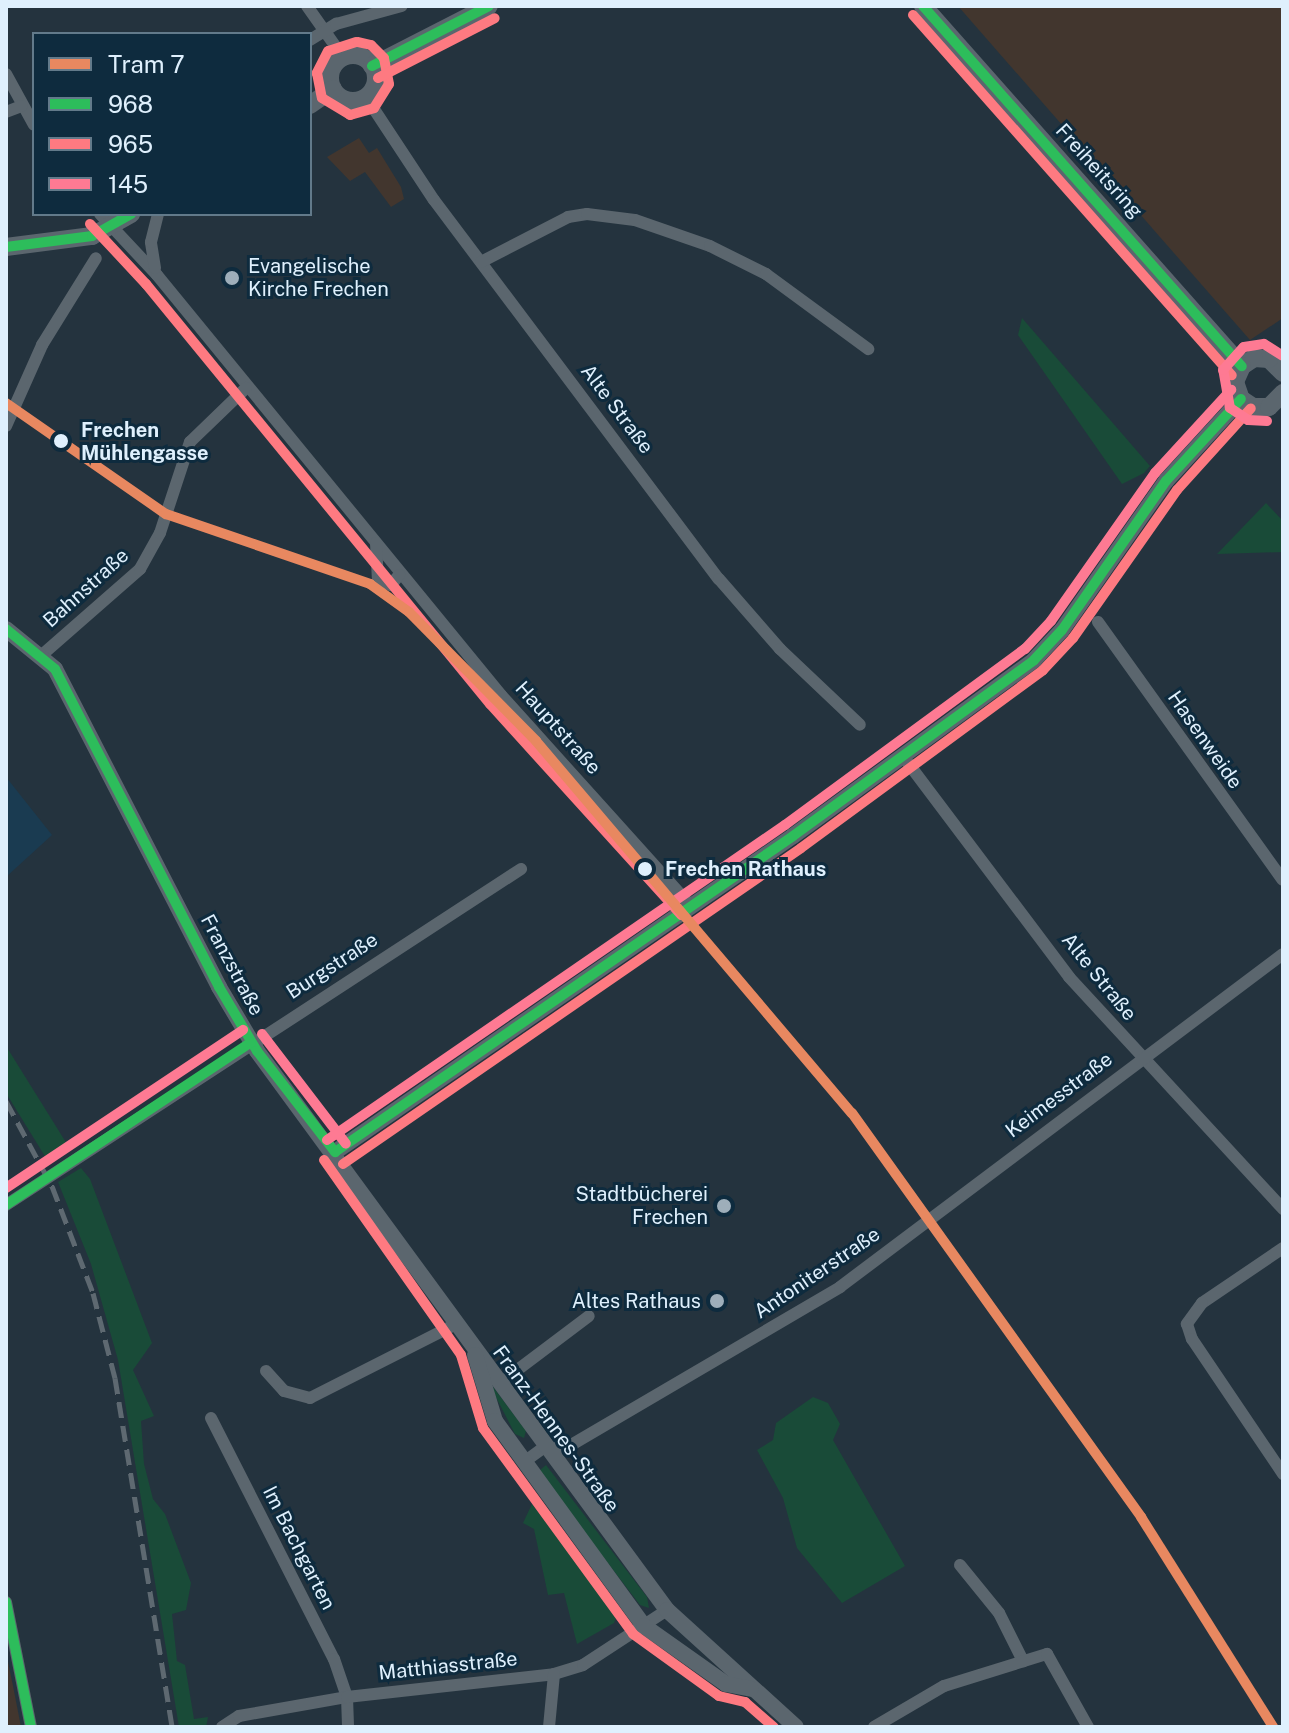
<!DOCTYPE html>
<html>
<head>
<meta charset="utf-8">
<style>
	body { margin:0 }
	#map { position:relative; width:1289px; height:1733px; overflow:hidden; background:#24333e; font-family:"Public Sans",sans-serif }
	div>[style] { position:absolute }
	.built>* { inset:0; background:#1a3b51 }
	.education>* { inset:0; background:#42362e }
	.green>* { inset:0; background:#194b38 }
	.minor>* { height:12px; margin:-6px; padding:0 6px; transform-origin:6px; border-radius:6px; background:#5b666e }
	.tertiary>* { height:16px; margin:-8px; padding:0 8px; transform-origin:8px; border-radius:8px; background:#5b666e }
	.secondary>* { height:18px; margin:-9px; padding:0 9px; transform-origin:9px; border-radius:9px; background:#5b666e }
	.secondary>.ring { margin:-9px; padding:0; box-sizing:content-box; background:none; border:18px solid #5b666e; border-radius:50% }
	.rail>* { height:5px; margin-top:-2.5px; transform-origin:0; background:repeating-linear-gradient(90deg,#5e6971 0 16px,transparent 0 24px) }
	.bus-1>* { height:10px; margin:-5px; padding:0 5px; transform-origin:5px; border-radius:5px; background:#2dbd5b }
	.bus-2>* { height:10px; margin:-5px; padding:0 5px; transform-origin:5px; border-radius:5px; background:#fe7a81 }
	.bus-3>* { height:10px; margin:-5px; padding:0 5px; transform-origin:5px; border-radius:5px; background:#fe7a93 }
	.tram-1>* { height:10px; margin:-5px; padding:0 5px; transform-origin:5px; border-radius:5px; background:#e88860 }
	.dots>* { width:22px; height:22px; translate:-50% -50%; box-sizing:border-box; border:4px solid #0e2b3e; border-radius:50% }
	span { translate:-50% -50%; white-space:nowrap; text-align:center; line-height:1.15; -webkit-text-stroke:6px #0e2b3e; paint-order:stroke }
	.street-label { font-size:20px; color:#dff0fd }
	.poi-label { font-size:20px; color:#dff0fd }
	.left { translate:0 -50%; text-align:left }
	.right { translate:-100% -50%; text-align:right }
	.stop-label { font-size:20px; color:#dff0fd; font-weight:700 }
	.frame { position:absolute; inset:0; border:8px solid #dff0fd; pointer-events:none }
	.legend { position:absolute; left:32px; top:32px; width:280px; height:184px; box-sizing:border-box; background:#0e2b3e; border:2px solid #627a8a; margin:0; padding:10px 14px; list-style:none; font-size:24px; color:#dff0fd }
	.legend li { display:flex; align-items:center; gap:16px; height:40px }
	.legend b { width:40px; border:2px solid #627a8a }
</style>
</head>
<body>
<div id="map">
	<div class="built">
		<i style="clip-path:polygon(6px 777px,52px 835px,6px 877px)"></i>
	</div>
	<div class="education">
		<i style="clip-path:polygon(958px 6px,1283px 6px,1283px 318px,1250px 340px)"></i>
		<i style="clip-path:polygon(359px 138px,369px 153px,377px 148px,401px 187px,404px 199px,391px 207px,365px 172px,350px 181px,327px 157px)"></i>
		<i style="clip-path:polygon(6px 1652px,14px 1691px,21px 1727px,6px 1727px)"></i>
	</div>
	<div class="green">
		<i style="clip-path:polygon(1022px 318px,1150px 466px,1144px 473px,1122px 484px,1018px 335px)"></i>
		<i style="clip-path:polygon(1266px 503px,1283px 521px,1283px 552px,1217px 554px)"></i>
		<i style="clip-path:polygon(6px 1046px,67px 1144px,46px 1158px,6px 1093px)"></i>
		<i style="clip-path:polygon(81px 1168px,90px 1179px,152px 1343px,133px 1370px,154px 1416px,141px 1421px,144px 1464px,153px 1499px,165px 1514px,191px 1583px,186px 1610px,172px 1614px,177px 1661px,185px 1665px,194px 1719px,208px 1717px,206px 1727px,179px 1727px,118px 1360px,91px 1264px,58px 1182px)"></i>
		<i style="clip-path:polygon(485px 1376px,526px 1431px,524px 1438px,515px 1434px)"></i>
		<i style="clip-path:polygon(813px 1397px,828px 1403px,840px 1424px,833px 1440px,905px 1566px,842px 1603px,797px 1548px,783px 1498px,757px 1450px,773px 1440px,776px 1423px)"></i>
		<i style="clip-path:polygon(546px 1465px,647px 1597px,649px 1608px,640px 1605px,545px 1481px,540px 1470px)"></i>
		<i style="clip-path:polygon(532px 1504px,617px 1615px,614px 1623px,577px 1644px,564px 1593px,548px 1595px,534px 1529px,523px 1523px)"></i>
	</div>
	<div class="minor">
		<i style="left:307px;top:6px;width:62px;rotate:54.8deg"></i>
		<i style="left:310px;top:40px;width:31px;rotate:-32deg"></i>
		<i style="left:336px;top:24px;width:68px;rotate:-15.3deg"></i>
		<i style="left:6px;top:74px;width:58px;rotate:61.2deg"></i>
		<i style="left:366px;top:97px;width:123px;rotate:56.6deg"></i>
		<i style="left:434px;top:200px;width:474px;rotate:53.1deg"></i>
		<i style="left:719px;top:579px;width:93px;rotate:48.9deg"></i>
		<i style="left:780px;top:649px;width:110px;rotate:43.5deg"></i>
		<i style="left:6px;top:112px;width:17px;rotate:-21deg"></i>
		<i style="left:100px;top:214px;width:83px;rotate:46.9deg"></i>
		<i style="left:157px;top:275px;width:543px;rotate:50.68deg"></i>
		<i style="left:501px;top:695px;width:284px;rotate:48deg"></i>
		<i style="left:481px;top:262px;width:98px;rotate:-27.3deg"></i>
		<i style="left:568px;top:217px;width:19px;rotate:-9deg"></i>
		<i style="left:587px;top:214px;width:48px;rotate:7.1deg"></i>
		<i style="left:635px;top:220px;width:79px;rotate:19.1deg"></i>
		<i style="left:710px;top:246px;width:63px;rotate:26.6deg"></i>
		<i style="left:766px;top:274px;width:127px;rotate:36.3deg"></i>
		<i style="left:155px;top:268px;width:26px;rotate:-99deg"></i>
		<i style="left:151px;top:242px;width:29px;rotate:-76deg"></i>
		<i style="left:6px;top:426px;width:89px;rotate:-66deg"></i>
		<i style="left:42px;top:345px;width:102px;rotate:-58.2deg"></i>
		<i style="left:376px;top:543px;width:38px;rotate:87deg"></i>
		<i style="left:378px;top:581px;width:14px;rotate:17deg"></i>
		<i style="left:391px;top:585px;width:13px;rotate:-51deg"></i>
		<i style="left:1098px;top:622px;width:317px;rotate:54.4deg"></i>
		<i style="left:43px;top:654px;width:129px;rotate:-41.2deg"></i>
		<i style="left:140px;top:569px;width:41px;rotate:-60.9deg"></i>
		<i style="left:160px;top:533px;width:96px;rotate:-71.8deg"></i>
		<i style="left:190px;top:442px;width:78px;rotate:-44deg"></i>
		<i style="left:902px;top:755px;width:278px;rotate:53deg"></i>
		<i style="left:1069px;top:977px;width:316px;rotate:47.3deg"></i>
		<i style="left:6px;top:1205px;width:615px;rotate:-33.12deg"></i>
		<i style="left:1283px;top:1248px;width:98px;rotate:145.8deg"></i>
		<i style="left:1202px;top:1303px;width:26px;rotate:126deg"></i>
		<i style="left:1187px;top:1324px;width:16px;rotate:72deg"></i>
		<i style="left:1192px;top:1339px;width:163px;rotate:56deg"></i>
		<i style="left:266px;top:1371px;width:27px;rotate:48deg"></i>
		<i style="left:284px;top:1391px;width:27px;rotate:15deg"></i>
		<i style="left:310px;top:1398px;width:164px;rotate:-26.9deg"></i>
		<i style="left:500px;top:1383px;width:111px;rotate:-37deg"></i>
		<i style="left:211px;top:1418px;width:271px;rotate:63deg"></i>
		<i style="left:334px;top:1659px;width:40px;rotate:71.1deg"></i>
		<i style="left:347px;top:1697px;width:30px;rotate:88deg"></i>
		<i style="left:524px;top:1462px;width:26px;rotate:-36deg"></i>
		<i style="left:545px;top:1447px;width:21px;rotate:3deg"></i>
		<i style="left:566px;top:1448px;width:318px;rotate:-30.4deg"></i>
		<i style="left:840px;top:1287px;width:554px;rotate:-36.93deg"></i>
		<i style="left:960px;top:1565px;width:62px;rotate:50.9deg"></i>
		<i style="left:999px;top:1613px;width:54px;rotate:63.4deg"></i>
		<i style="left:6px;top:1602px;width:127px;rotate:78.7deg"></i>
		<i style="left:222px;top:1727px;width:20px;rotate:-33deg"></i>
		<i style="left:239px;top:1716px;width:110px;rotate:-10deg"></i>
		<i style="left:347px;top:1697px;width:208px;rotate:-6.3deg"></i>
		<i style="left:554px;top:1674px;width:30px;rotate:-17deg"></i>
		<i style="left:583px;top:1665px;width:100px;rotate:-33.2deg"></i>
		<i style="left:549px;top:1727px;width:53px;rotate:-84.6deg"></i>
		<i style="left:874px;top:1727px;width:81px;rotate:-30.4deg"></i>
		<i style="left:944px;top:1686px;width:108px;rotate:-17.3deg"></i>
		<i style="left:1047px;top:1654px;width:84px;rotate:60.7deg"></i>
	</div>
	<div class="tertiary">
		<i style="left:6px;top:629px;width:63px;rotate:39.2deg"></i>
		<i style="left:55px;top:669px;width:358px;rotate:62.7deg"></i>
		<i style="left:219px;top:987px;width:74px;rotate:59.3deg"></i>
		<i style="left:257px;top:1051px;width:693px;rotate:53.74deg"></i>
		<i style="left:667px;top:1610px;width:174px;rotate:42.2deg"></i>
		<i style="left:335px;top:1152px;width:556px;rotate:-34.6deg"></i>
		<i style="left:793px;top:836px;width:298px;rotate:-36.1deg"></i>
		<i style="left:1034px;top:660px;width:41px;rotate:-47deg"></i>
		<i style="left:1062px;top:630px;width:182px;rotate:-55.1deg"></i>
		<i style="left:1166px;top:481px;width:111px;rotate:-47.6deg"></i>
		<i style="left:475px;top:1355px;width:69px;rotate:73.1deg"></i>
		<i style="left:495px;top:1421px;width:253px;rotate:54deg"></i>
		<i style="left:644px;top:1626px;width:100px;rotate:35.3deg"></i>
		<i style="left:726px;top:1684px;width:25px;rotate:11deg"></i>
	</div>
	<div class="secondary">
		<i style="left:923px;top:6px;width:481px;rotate:48.5deg"></i>
		<i class="ring" style="left:330px;top:55px;width:28px;height:28px"></i>
		<i style="left:372px;top:66px;width:131px;rotate:-27.1deg"></i>
		<i style="left:310px;top:105px;width:28px;rotate:-35deg"></i>
		<i style="left:6px;top:247px;width:87px;rotate:-7.3deg"></i>
		<i style="left:92px;top:236px;width:45px;rotate:-29.4deg"></i>
		<i style="left:1283px;top:373px;width:20px;rotate:-135deg"></i>
		<i style="left:1269px;top:359px;width:15px;rotate:-176deg"></i>
		<i style="left:1254px;top:358px;width:14px;rotate:146deg"></i>
		<i style="left:1242px;top:366px;width:17px;rotate:114deg"></i>
		<i style="left:1235px;top:382px;width:18px;rotate:71deg"></i>
		<i style="left:1241px;top:399px;width:14px;rotate:34deg"></i>
		<i style="left:1253px;top:407px;width:16px"></i>
		<i style="left:1269px;top:407px;width:20px;rotate:-45deg"></i>
	</div>
	<div class="rail">
		<i style="left:6px;top:1101px;width:97px;rotate:61.6deg"></i>
		<i style="left:52px;top:1186px;width:115px;rotate:69deg"></i>
		<i style="left:93px;top:1293px;width:88px;rotate:75.5deg"></i>
		<i style="left:115px;top:1378px;width:354px;rotate:80.7deg"></i>
	</div>
	<div class="bus-1">
		<i style="left:923px;top:6px;width:481px;rotate:48.5deg"></i>
		<i style="left:372px;top:66px;width:131px;rotate:-27.1deg"></i>
		<i style="left:6px;top:247px;width:87px;rotate:-7.3deg"></i>
		<i style="left:92px;top:236px;width:45px;rotate:-29.4deg"></i>
		<i style="left:6px;top:629px;width:63px;rotate:39.2deg"></i>
		<i style="left:55px;top:669px;width:358px;rotate:62.7deg"></i>
		<i style="left:219px;top:987px;width:74px;rotate:59.3deg"></i>
		<i style="left:257px;top:1051px;width:128px;rotate:52.3deg"></i>
		<i style="left:335px;top:1152px;width:556px;rotate:-34.6deg"></i>
		<i style="left:793px;top:836px;width:298px;rotate:-36.1deg"></i>
		<i style="left:1034px;top:660px;width:41px;rotate:-47deg"></i>
		<i style="left:1062px;top:630px;width:182px;rotate:-55.1deg"></i>
		<i style="left:1166px;top:481px;width:111px;rotate:-47.6deg"></i>
		<i style="left:6px;top:1205px;width:294px;rotate:-33.6deg"></i>
		<i style="left:6px;top:1602px;width:127px;rotate:78.7deg"></i>
	</div>
	<div class="bus-2">
		<i style="left:913px;top:15px;width:481px;rotate:48.5deg"></i>
		<i style="left:356px;top:42px;width:29px;rotate:162deg"></i>
		<i style="left:328px;top:51px;width:25px;rotate:117deg"></i>
		<i style="left:317px;top:73px;width:25px;rotate:79deg"></i>
		<i style="left:322px;top:98px;width:33px;rotate:31deg"></i>
		<i style="left:350px;top:115px;width:25px;rotate:-16deg"></i>
		<i style="left:374px;top:108px;width:28px;rotate:-58deg"></i>
		<i style="left:389px;top:84px;width:26px;rotate:-101deg"></i>
		<i style="left:384px;top:58px;width:18px;rotate:-135deg"></i>
		<i style="left:371px;top:45px;width:13px;rotate:-167deg"></i>
		<i style="left:378px;top:78px;width:131px;rotate:-27.1deg"></i>
		<i style="left:90px;top:224px;width:82px;rotate:47deg"></i>
		<i style="left:146px;top:284px;width:543px;rotate:50.68deg"></i>
		<i style="left:490px;top:704px;width:285px;rotate:47.8deg"></i>
		<i style="left:324px;top:1160px;width:238px;rotate:54.9deg"></i>
		<i style="left:461px;top:1355px;width:76px;rotate:73.2deg"></i>
		<i style="left:483px;top:1428px;width:255px;rotate:53.9deg"></i>
		<i style="left:633px;top:1634px;width:106px;rotate:35.8deg"></i>
		<i style="left:719px;top:1696px;width:27px;rotate:13deg"></i>
		<i style="left:745px;top:1702px;width:38px;rotate:41deg"></i>
		<i style="left:343px;top:1164px;width:556px;rotate:-34.6deg"></i>
		<i style="left:801px;top:848px;width:300px;rotate:-36.3deg"></i>
		<i style="left:1043px;top:670px;width:44px;rotate:-46.8deg"></i>
		<i style="left:1073px;top:638px;width:181px;rotate:-54.9deg"></i>
		<i style="left:1177px;top:490px;width:110px;rotate:-47.9deg"></i>
	</div>
	<div class="bus-3">
		<i style="left:1267px;top:421px;width:19px;rotate:-177deg"></i>
		<i style="left:1248px;top:420px;width:22px;rotate:-146deg"></i>
		<i style="left:1230px;top:408px;width:39px;rotate:-100deg"></i>
		<i style="left:1223px;top:370px;width:31px;rotate:-48deg"></i>
		<i style="left:1244px;top:347px;width:20px;rotate:-9deg"></i>
		<i style="left:1264px;top:344px;width:22px;rotate:32deg"></i>
		<i style="left:262px;top:1034px;width:138px;rotate:52.6deg"></i>
		<i style="left:327px;top:1140px;width:556px;rotate:-34.52deg"></i>
		<i style="left:785px;top:825px;width:298px;rotate:-36.3deg"></i>
		<i style="left:1025px;top:649px;width:38px;rotate:-47deg"></i>
		<i style="left:1051px;top:621px;width:181px;rotate:-54.9deg"></i>
		<i style="left:1155px;top:473px;width:113px;rotate:-47.5deg"></i>
		<i style="left:6px;top:1188px;width:285px;rotate:-33.7deg"></i>
	</div>
	<div class="tram-1">
		<i style="left:6px;top:403px;width:195px;rotate:34.8deg"></i>
		<i style="left:166px;top:514px;width:216px;rotate:18.9deg"></i>
		<i style="left:370px;top:584px;width:48px;rotate:35.7deg"></i>
		<i style="left:409px;top:612px;width:181px;rotate:45.4deg"></i>
		<i style="left:536px;top:741px;width:488px;rotate:49.7deg"></i>
		<i style="left:852px;top:1113px;width:497px;rotate:54.4deg"></i>
		<i style="left:1141px;top:1517px;width:248px;rotate:57.8deg"></i>
	</div>
	<div class="dots">
		<i style="left:232px;top:278px;background:#9eaeba"></i>
		<i style="left:61px;top:441px;background:#dff0fd"></i>
		<i style="left:645px;top:869px;background:#dff0fd"></i>
		<i style="left:724px;top:1206px;background:#9eaeba"></i>
		<i style="left:717px;top:1301px;background:#9eaeba"></i>
	</div>
	<div class="street-label">
		<span style="left:1099px;top:171px;rotate:48deg">Freiheitsring</span>
		<span style="left:617px;top:409px;rotate:53deg">Alte Straße</span>
		<span style="left:86px;top:588px;rotate:-42deg">Bahnstraße</span>
		<span style="left:558px;top:728px;rotate:48deg">Hauptstraße</span>
		<span style="left:1205px;top:740px;rotate:55deg">Hasenweide</span>
		<span style="left:232px;top:965px;rotate:62deg">Franzstraße</span>
		<span style="left:332px;top:966px;rotate:-33deg">Burgstraße</span>
		<span style="left:1099px;top:977px;rotate:51deg">Alte Straße</span>
		<span style="left:1059px;top:1095px;rotate:-37deg">Keimesstraße</span>
		<span style="left:817px;top:1273px;rotate:-34deg">Antoniterstraße</span>
		<span style="left:556px;top:1429px;rotate:54deg">Franz-Hennes-Straße</span>
		<span style="left:299px;top:1548px;rotate:63deg">Im Bachgarten</span>
		<span style="left:448px;top:1666px;rotate:-6deg">Matthiasstraße</span>
	</div>
	<div class="poi-label">
		<span class="left" style="left:248px;top:278px">Evangelische<br>Kirche Frechen</span>
		<span class="right" style="left:708px;top:1206px">Stadtbücherei<br>Frechen</span>
		<span class="right" style="left:701px;top:1301px">Altes Rathaus</span>
	</div>
	<div class="stop-label">
		<span class="left" style="left:81px;top:442px">Frechen<br>Mühlengasse</span>
		<span class="left" style="left:665px;top:869px">Frechen Rathaus</span>
	</div>
	<div class="frame"></div>
	<ul class="legend">
	<li><b style="height:10px;background:#e88860"></b>Tram 7</li>
	<li><b style="height:10px;background:#2dbd5b"></b>968</li>
	<li><b style="height:10px;background:#fe7a81"></b>965</li>
	<li><b style="height:10px;background:#fe7a93"></b>145</li>
	</ul>
</div>
</body>
</html>
